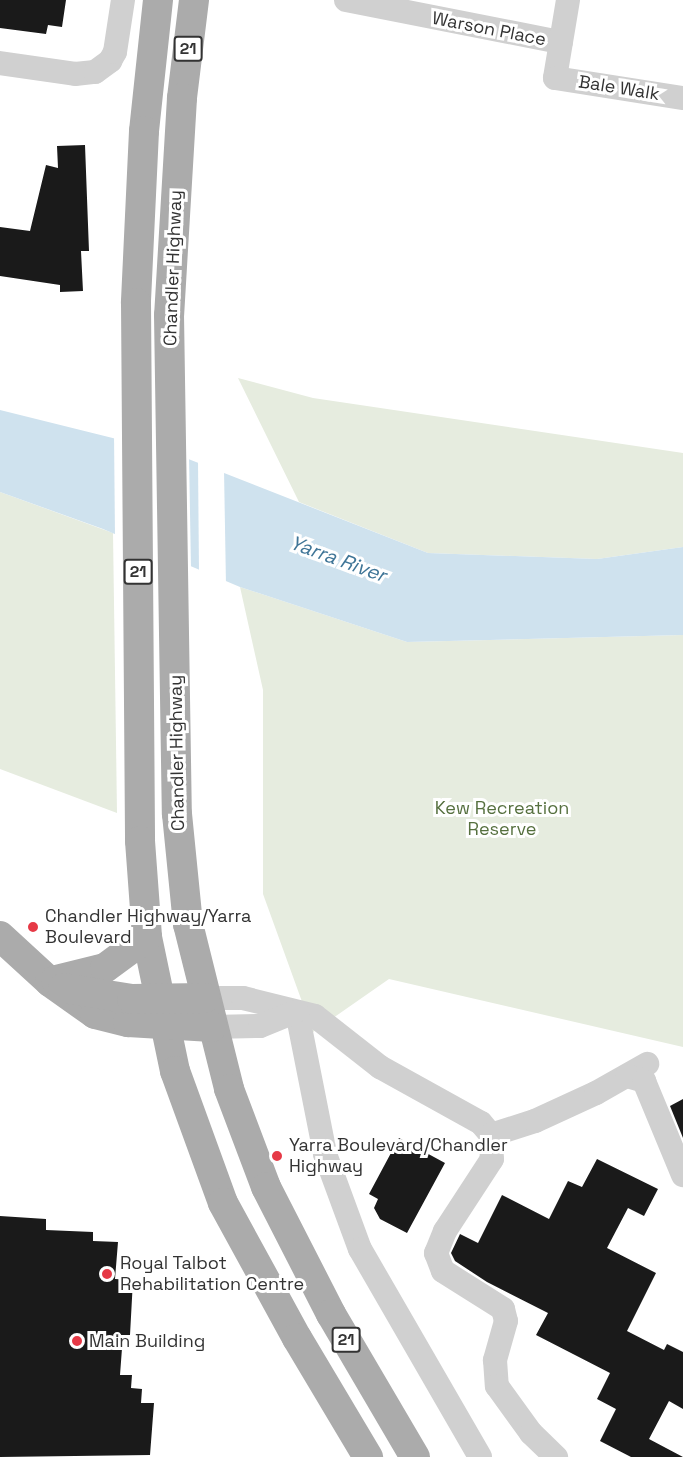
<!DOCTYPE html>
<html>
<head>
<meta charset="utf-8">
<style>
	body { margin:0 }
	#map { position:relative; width:683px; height:1457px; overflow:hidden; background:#fff; font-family:"Space Grotesk",sans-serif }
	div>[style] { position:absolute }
	.green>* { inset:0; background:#e6ecdf }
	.water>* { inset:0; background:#cfe2ee }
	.pier>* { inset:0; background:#fff }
	.building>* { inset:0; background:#1a1a1a }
	.minor>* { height:24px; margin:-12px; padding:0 12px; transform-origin:12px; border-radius:12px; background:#d0d0d0 }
	.major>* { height:30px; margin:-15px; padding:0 15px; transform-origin:15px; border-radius:15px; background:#ababab }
	.dots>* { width:16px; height:16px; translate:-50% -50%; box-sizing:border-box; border:3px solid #fff; border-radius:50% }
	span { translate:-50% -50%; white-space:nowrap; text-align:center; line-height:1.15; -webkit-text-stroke:6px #fff; paint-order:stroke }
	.shield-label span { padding:2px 4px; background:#fff; border:2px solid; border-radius:4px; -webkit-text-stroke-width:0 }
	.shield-label { font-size:16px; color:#333; font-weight:700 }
	.street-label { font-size:18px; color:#333 }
	.park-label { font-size:18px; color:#56703f }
	.poi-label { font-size:18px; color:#333 }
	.left { translate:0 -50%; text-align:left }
	.water-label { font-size:20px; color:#3f7597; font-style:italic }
</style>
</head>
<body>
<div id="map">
	<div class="green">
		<i style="clip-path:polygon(238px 378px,313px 398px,683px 453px,683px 547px,597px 559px,428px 553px,299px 502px)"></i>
		<i style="clip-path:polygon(0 492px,113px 533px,117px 813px,0 769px)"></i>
		<i style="clip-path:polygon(240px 587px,407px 642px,683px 635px,683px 1047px,389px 979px,313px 1032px,263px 894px,263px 690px)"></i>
	</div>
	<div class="water">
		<i style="clip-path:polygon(0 410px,173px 453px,428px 553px,597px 559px,683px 547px,683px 635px,407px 642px,240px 587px,103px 529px,0 492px)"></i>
	</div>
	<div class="pier">
		<i style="clip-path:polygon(114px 433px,189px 456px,191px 569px,115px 537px)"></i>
		<i style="clip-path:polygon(198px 460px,224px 470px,226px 585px,199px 573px)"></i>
	</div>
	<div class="building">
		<i style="clip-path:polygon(0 0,66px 0,62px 27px,48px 25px,46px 34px,0 28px)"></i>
		<i style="clip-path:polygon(85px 145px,89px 251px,81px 251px,83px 291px,60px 292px,60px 285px,0 276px,0 227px,30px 231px,46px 165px,58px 168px,57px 146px)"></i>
		<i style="clip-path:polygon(683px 1099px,683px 1138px,670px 1106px)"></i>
		<i style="clip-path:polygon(399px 1138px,445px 1163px,407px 1233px,380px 1219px,374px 1208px,378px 1199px,369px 1194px)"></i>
		<i style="clip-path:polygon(597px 1159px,658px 1189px,644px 1216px,628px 1208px,607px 1248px,656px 1273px,627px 1331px,664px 1350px,667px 1344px,683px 1352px,683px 1409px,669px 1401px,649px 1439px,683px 1457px,631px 1457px,600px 1441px,616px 1409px,597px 1399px,610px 1373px,536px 1335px,548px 1313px,487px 1282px,455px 1261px,451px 1253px,460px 1234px,478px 1243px,502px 1195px,549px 1219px,568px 1181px,582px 1187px)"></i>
		<i style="clip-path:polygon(0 1216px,46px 1219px,46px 1230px,93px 1232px,93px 1241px,118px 1242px,115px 1279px,133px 1280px,130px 1335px,123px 1335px,120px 1375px,132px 1375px,131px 1388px,142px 1389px,141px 1403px,154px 1403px,150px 1455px,0 1457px)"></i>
	</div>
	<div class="minor">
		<i style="left:346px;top:0;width:219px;rotate:11.1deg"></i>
		<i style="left:568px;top:0;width:79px;rotate:99.5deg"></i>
		<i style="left:555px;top:78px;width:130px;rotate:8.9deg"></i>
		<i style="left:0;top:63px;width:76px;rotate:8.3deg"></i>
		<i style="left:75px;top:74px;width:20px;rotate:-6deg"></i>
		<i style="left:95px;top:72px;width:19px;rotate:-36deg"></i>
		<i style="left:110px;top:61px;width:10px;rotate:-61deg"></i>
		<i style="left:115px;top:52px;width:53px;rotate:-81.3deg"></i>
		<i style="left:205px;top:998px;width:38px"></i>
		<i style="left:243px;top:998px;width:74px;rotate:14deg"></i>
		<i style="left:315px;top:1016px;width:83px;rotate:38.1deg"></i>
		<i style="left:380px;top:1067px;width:115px;rotate:29deg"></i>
		<i style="left:481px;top:1123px;width:16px;rotate:50deg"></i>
		<i style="left:491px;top:1135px;width:46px;rotate:-17.7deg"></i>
		<i style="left:535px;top:1121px;width:67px;rotate:-24.7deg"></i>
		<i style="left:596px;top:1093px;width:59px;rotate:-29.6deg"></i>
		<i style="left:297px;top:1012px;width:145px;rotate:78.8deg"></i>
		<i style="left:325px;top:1154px;width:101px;rotate:69.8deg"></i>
		<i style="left:360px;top:1249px;width:240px;rotate:60deg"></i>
		<i style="left:212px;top:1027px;width:48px;rotate:-1.2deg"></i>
		<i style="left:260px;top:1026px;width:37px;rotate:-22deg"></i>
		<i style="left:627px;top:1076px;width:18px;rotate:16deg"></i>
		<i style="left:644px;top:1081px;width:102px;rotate:67.5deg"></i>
		<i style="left:491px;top:1135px;width:24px;rotate:88deg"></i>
		<i style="left:492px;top:1159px;width:86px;rotate:123.1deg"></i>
		<i style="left:445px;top:1231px;width:24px;rotate:112deg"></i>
		<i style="left:436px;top:1253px;width:19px;rotate:69deg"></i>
		<i style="left:443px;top:1271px;width:71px;rotate:32.3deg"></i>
		<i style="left:503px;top:1309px;width:12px;rotate:76deg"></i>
		<i style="left:506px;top:1321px;width:41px;rotate:105.8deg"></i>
		<i style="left:495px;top:1360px;width:26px;rotate:86deg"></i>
		<i style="left:497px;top:1386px;width:58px;rotate:54.1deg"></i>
		<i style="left:531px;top:1433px;width:35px;rotate:44deg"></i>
	</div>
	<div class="major">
		<i style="left:158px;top:0;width:132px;rotate:96.1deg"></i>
		<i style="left:144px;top:131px;width:172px;rotate:92.7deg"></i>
		<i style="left:136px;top:303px;width:538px;rotate:89.57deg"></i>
		<i style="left:140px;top:841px;width:96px;rotate:85.8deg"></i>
		<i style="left:147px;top:937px;width:137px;rotate:78.2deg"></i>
		<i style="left:175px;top:1071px;width:140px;rotate:70deg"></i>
		<i style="left:223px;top:1203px;width:154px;rotate:61.3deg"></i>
		<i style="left:297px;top:1338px;width:139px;rotate:59.2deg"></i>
		<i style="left:194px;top:0;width:99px;rotate:97deg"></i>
		<i style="left:182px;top:98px;width:217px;rotate:93.4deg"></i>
		<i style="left:169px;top:315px;width:499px;rotate:89.1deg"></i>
		<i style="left:177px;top:814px;width:111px;rotate:84.3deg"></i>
		<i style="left:188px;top:924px;width:170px;rotate:76deg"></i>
		<i style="left:229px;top:1089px;width:105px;rotate:69.3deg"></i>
		<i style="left:266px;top:1187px;width:143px;rotate:62.9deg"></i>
		<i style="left:331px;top:1314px;width:166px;rotate:59.6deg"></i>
		<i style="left:0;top:936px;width:68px;rotate:42.6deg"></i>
		<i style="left:50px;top:982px;width:55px;rotate:35.4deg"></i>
		<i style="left:95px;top:1014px;width:34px;rotate:14deg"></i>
		<i style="left:128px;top:1022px;width:84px;rotate:3.4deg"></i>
		<i style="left:56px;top:980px;width:50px;rotate:-13.8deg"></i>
		<i style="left:105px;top:968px;width:52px;rotate:-36.4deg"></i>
		<i style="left:63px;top:988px;width:70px;rotate:9.1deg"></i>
		<i style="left:132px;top:999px;width:73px;rotate:-0.8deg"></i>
	</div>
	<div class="dots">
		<i style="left:33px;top:927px;background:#e63946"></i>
		<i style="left:277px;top:1156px;background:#e63946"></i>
		<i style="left:107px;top:1274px;background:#e63946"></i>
		<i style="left:77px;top:1341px;background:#e63946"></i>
	</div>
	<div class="shield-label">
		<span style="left:188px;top:49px">21</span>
		<span style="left:138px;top:572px">21</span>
		<span style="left:346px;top:1340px">21</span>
	</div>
	<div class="street-label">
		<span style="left:489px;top:29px;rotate:11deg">Warson Place</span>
		<span style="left:619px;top:88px;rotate:9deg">Bale Walk</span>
		<span style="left:173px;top:268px;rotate:-88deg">Chandler Highway</span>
		<span style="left:177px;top:753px;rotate:-91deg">Chandler Highway</span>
	</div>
	<div class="park-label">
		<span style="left:502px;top:819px">Kew Recreation<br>Reserve</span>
	</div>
	<div class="poi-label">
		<span class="left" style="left:45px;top:927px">Chandler Highway/Yarra<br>Boulevard</span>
		<span class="left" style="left:289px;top:1156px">Yarra Boulevard/Chandler<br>Highway</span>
		<span class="left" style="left:120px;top:1274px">Royal Talbot<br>Rehabilitation Centre</span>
		<span class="left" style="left:89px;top:1341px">Main Building</span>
	</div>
	<div class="water-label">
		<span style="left:338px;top:559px;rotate:20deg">Yarra River</span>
	</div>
</div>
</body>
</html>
